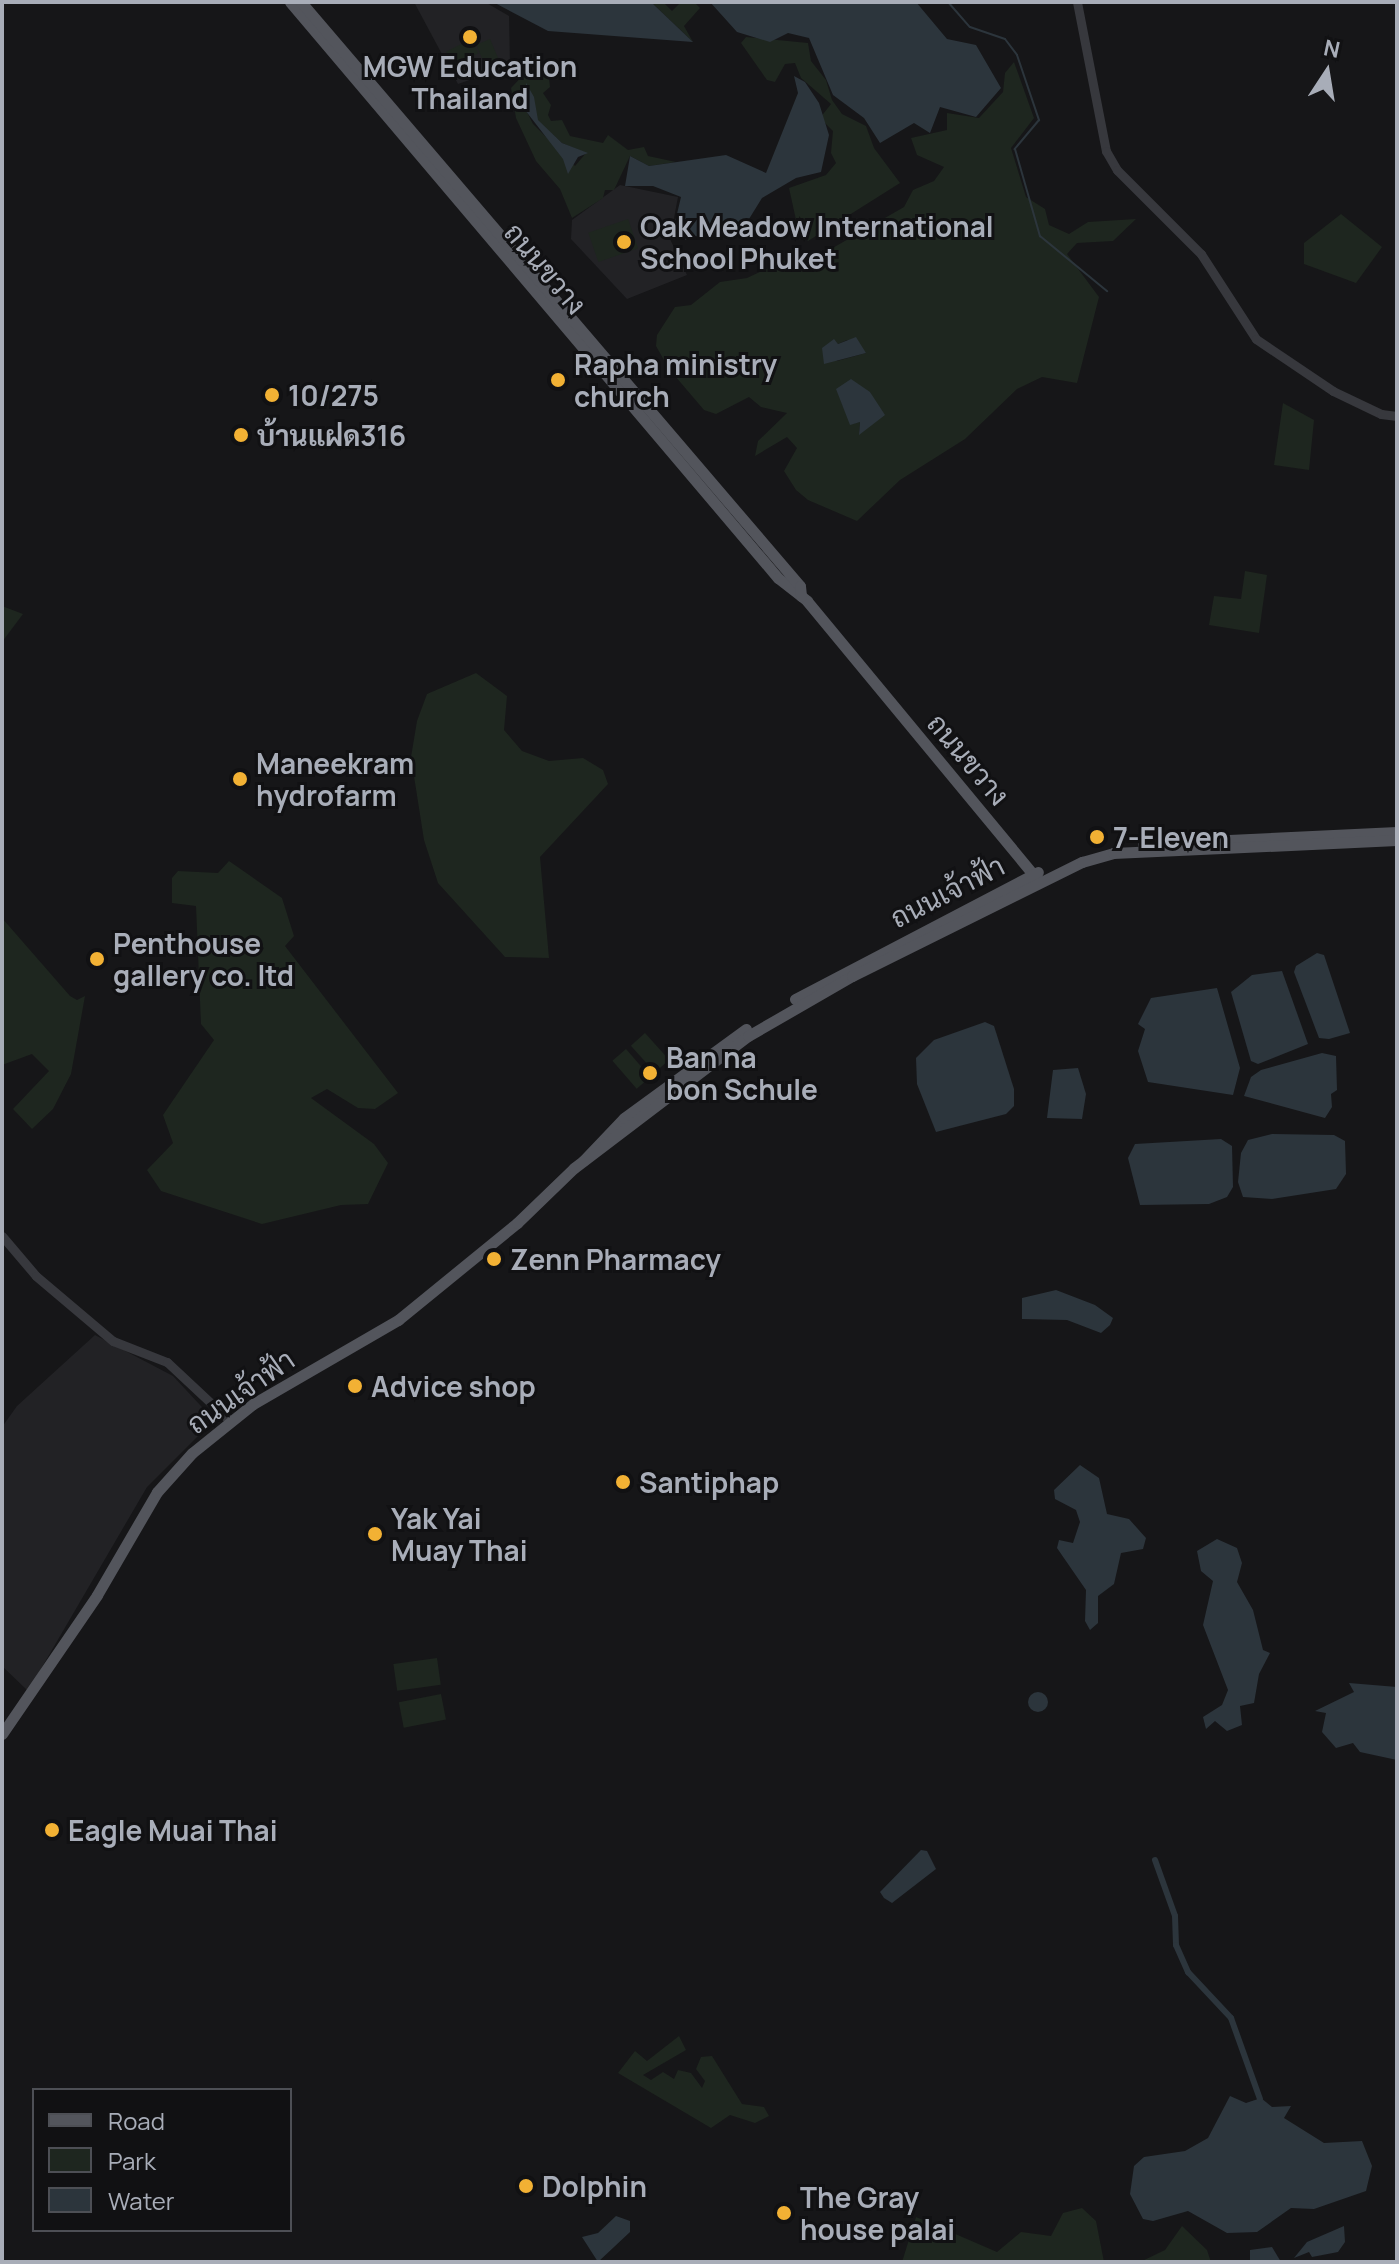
<!DOCTYPE html>
<html>
<head>
<meta charset="utf-8">
<style>
	body { margin:0 }
	#map { position:relative; width:1399px; height:2264px; overflow:hidden; background:#161618; font-family:Manrope,Sarabun,sans-serif }
	div>[style] { position:absolute }
	.built>* { inset:0; background:#222225 }
	.green>* { inset:0; background:#1e261f; transform-origin:0 0 }
	.water>* { inset:0; background:#2c353c }
	.round { border-radius:50% }
	.stream>* { height:2px; margin:-1px; padding:0 1px; transform-origin:1px; border-radius:1px; background:#2c353c }
	.canal>* { height:6px; margin:-3px; padding:0 3px; transform-origin:3px; border-radius:3px; background:#2c353c }
	.minor>* { height:9px; margin:-4.5px; padding:0 4.5px; transform-origin:4.5px; border-radius:4.5px; background:#37383d }
	.major>* { height:11px; margin:-5.5px; padding:0 5.5px; transform-origin:5.5px; border-radius:5.5px; background:#53555c }
	.dots>* { width:22px; height:22px; translate:-50% -50%; box-sizing:border-box; border:4px solid #111113; border-radius:50% }
	span { translate:-50% -50%; white-space:nowrap; text-align:center; line-height:1.15; -webkit-text-stroke:6px #111113; paint-order:stroke }
	.poi-label { font-size:28px; color:#a8adb8; font-weight:700 }
	.left { translate:0 -50%; text-align:left }
	.street-label { font-size:28px; color:#a8adb8 }
	.frame { position:absolute; inset:0; border:4px solid #a8adb8; pointer-events:none }
	.legend { position:absolute; left:32px; top:2088px; width:260px; height:144px; box-sizing:border-box; background:#111113; border:2px solid #4d4f55; margin:0; padding:10px 14px; list-style:none; font-size:24px; color:#a8adb8 }
	.legend li { display:flex; align-items:center; gap:16px; height:40px }
	.legend b { width:40px; border:2px solid #4d4f55 }
	.north { position:absolute; left:1287px; top:32px; width:80px; height:80px; -webkit-text-stroke:6px #111113; paint-order:stroke; rotate:12deg; font-size:22px; font-weight:700; line-height:32px; text-align:center; color:#a8adb8 }
	.north::after { content:''; display:block; margin:auto; width:28px; height:36px; background:#a8adb8; clip-path:polygon(50% 0,100% 100%,50% 72%,0 100%) }
</style>
</head>
<body>
<div id="map">
	<div class="built">
		<i style="clip-path:polygon(414px 2px,485px 2px,509px 16px,510px 66px,458px 84px)"></i>
		<i style="clip-path:polygon(620px 185px,678px 197px,670px 239px,687px 275px,627px 299px,571px 239px,572px 220px)"></i>
		<i style="clip-path:polygon(95px 1335px,173px 1376px,214px 1420px,147px 1487px,28px 1691px,2px 1666px,2px 1427px,17px 1406px)"></i>
	</div>
	<div class="green">
		<i style="clip-path:polygon(651px 2px,663px 2px,672px 11px,681px 2px,694px 2px,700px 8px,684px 26px,693px 42px)"></i>
		<i style="clip-path:polygon(746px 37px,808px 43px,811px 61px,826px 80px,832px 100px,842px 114px,866px 126px,874px 148px,900px 183px,808px 241px,798px 229px,789px 188px,826px 175px,836px 163px,831px 153px,833px 131px,820px 118px,831px 104px,801px 78px,795px 63px,785px 64px,775px 82px,767px 80px,741px 43px)"></i>
		<i style="left:471px;top:39px;width:16px;height:28px;rotate:63deg"></i>
		<i style="left:490px;top:39px;width:30px;height:15px;rotate:67deg"></i>
		<i style="clip-path:polygon(evenodd,1014px 62px,1034px 118px,1011px 148px,1026px 197px,1045px 209px,1049px 225px,1069px 234px,1088px 222px,1136px 219px,1113px 241px,1077px 243px,1067px 254px,1099px 297px,1077px 383px,1042px 377px,1017px 389px,965px 439px,900px 480px,857px 521px,808px 500px,796px 490px,784px 471px,797px 448px,787px 437px,755px 456px,758px 441px,787px 413px,761px 407px,749px 397px,716px 414px,704px 410px,669px 369px,656px 346px,657px 335px,675px 307px,691px 305px,720px 282px,747px 278px,788px 259px,810px 261px,904px 207px,913px 190px,934px 181px,944px 167px,917px 155px,911px 138px,947px 130px,947px 113px,979px 118px,1003px 92px,1005px 73px,1014px 62px,834px 340px,838px 344px,847px 340px,866px 353px,837px 361px,834px 340px,1014px 62px,870px 392px,873px 399px,859px 433px,860px 422px,851px 424px,841px 401px,870px 392px)"></i>
		<i style="clip-path:polygon(evenodd,527px 71px,549px 78px,550px 87px,543px 93px,551px 105px,548px 115px,551px 121px,562px 120px,570px 136px,603px 143px,608px 135px,628px 150px,644px 147px,648px 156px,676px 162px,649px 166px,630px 156px,614px 190px,605px 190px,603px 198px,572px 218px,560px 189px,536px 161px,516px 118px,511px 88px,527px 71px,530px 100px,537px 120px,562px 143px,586px 153px,575px 166px,533px 124px,526px 110px,530px 100px)"></i>
		<i style="clip-path:polygon(1341px 214px,1382px 247px,1356px 283px,1304px 264px,1304px 243px)"></i>
		<i style="left:628px;top:219px;width:31px;height:42px;rotate:71deg"></i>
		<i style="clip-path:polygon(1283px 403px,1314px 420px,1309px 470px,1274px 465px)"></i>
		<i style="clip-path:polygon(1245px 571px,1267px 575px,1259px 633px,1209px 625px,1214px 596px,1241px 599px)"></i>
		<i style="clip-path:polygon(2px 606px,23px 614px,2px 642px)"></i>
		<i style="clip-path:polygon(476px 673px,507px 696px,504px 730px,522px 751px,549px 761px,583px 758px,603px 770px,608px 784px,540px 857px,549px 958px,505px 957px,438px 883px,424px 840px,411px 757px,417px 721px,427px 694px)"></i>
		<i style="clip-path:polygon(229px 861px,282px 898px,294px 936px,285px 946px,398px 1093px,375px 1109px,358px 1108px,327px 1089px,311px 1098px,374px 1144px,388px 1163px,368px 1204px,341px 1205px,262px 1224px,161px 1191px,147px 1170px,173px 1143px,163px 1115px,214px 1040px,201px 1024px,196px 906px,172px 903px,172px 878px,178px 871px,218px 873px)"></i>
		<i style="clip-path:polygon(2px 918px,70px 996px,77px 1000px,85px 996px,71px 1074px,53px 1109px,32px 1129px,13px 1109px,49px 1071px,32px 1054px,2px 1065px)"></i>
		<i style="left:645px;top:1033px;width:36px;height:19px;rotate:48deg"></i>
		<i style="left:626px;top:1049px;width:37px;height:18px;rotate:49deg"></i>
		<i style="left:437px;top:1658px;width:27px;height:44px;rotate:82deg"></i>
		<i style="left:441px;top:1694px;width:26px;height:43px;rotate:79deg"></i>
		<i style="clip-path:polygon(679px 2036px,686px 2050px,643px 2075px,651px 2080px,663px 2072px,674px 2079px,678px 2070px,691px 2073px,702px 2088px,705px 2081px,696px 2069px,701px 2057px,712px 2056px,742px 2104px,764px 2107px,769px 2116px,755px 2123px,730px 2115px,711px 2128px,618px 2073px,635px 2051px,647px 2061px)"></i>
		<i style="clip-path:polygon(1082px 2208px,1096px 2221px,1104px 2262px,902px 2262px,916px 2217px,997px 2252px,1021px 2232px,1051px 2236px,1063px 2213px)"></i>
		<i style="clip-path:polygon(1182px 2226px,1207px 2250px,1211px 2262px,1140px 2262px,1165px 2250px)"></i>
	</div>
	<div class="water">
		<i style="clip-path:polygon(493px 2px,651px 2px,693px 42px,548px 31px)"></i>
		<i style="clip-path:polygon(710px 2px,916px 2px,947px 39px,976px 45px,1001px 88px,976px 117px,940px 107px,930px 133px,914px 123px,880px 143px,864px 118px,833px 95px,809px 38px,788px 33px,770px 42px,737px 32px)"></i>
		<i style="clip-path:polygon(794px 76px,805px 82px,819px 103px,829px 135px,821px 172px,796px 178px,762px 198px,749px 219px,685px 240px,671px 239px,681px 197px,653px 186px,625px 186px,630px 156px,649px 166px,726px 155px,766px 173px,798px 93px)"></i>
		<i style="clip-path:polygon(526px 83px,534px 97px,538px 120px,562px 143px,588px 153px,578px 157px,568px 174px,563px 159px,525px 110px)"></i>
		<i style="clip-path:polygon(856px 337px,866px 353px,824px 364px,822px 348px,834px 339px,838px 344px)"></i>
		<i style="clip-path:polygon(851px 379px,870px 392px,885px 415px,859px 435px,860px 422px,850px 425px,836px 389px)"></i>
		<i style="clip-path:polygon(1317px 953px,1324px 955px,1350px 1033px,1329px 1039px,1319px 1038px,1294px 972px,1296px 966px)"></i>
		<i style="clip-path:polygon(1282px 971px,1308px 1044px,1258px 1064px,1251px 1061px,1231px 992px,1252px 975px)"></i>
		<i style="clip-path:polygon(1217px 988px,1240px 1068px,1233px 1095px,1148px 1082px,1138px 1051px,1145px 1029px,1138px 1024px,1151px 998px)"></i>
		<i style="clip-path:polygon(985px 1022px,994px 1026px,1014px 1089px,1014px 1106px,1006px 1114px,936px 1132px,917px 1084px,916px 1058px,934px 1040px)"></i>
		<i style="clip-path:polygon(1322px 1053px,1336px 1056px,1337px 1090px,1331px 1094px,1332px 1107px,1325px 1118px,1244px 1096px,1251px 1077px,1261px 1070px)"></i>
		<i style="clip-path:polygon(1078px 1068px,1086px 1094px,1082px 1119px,1047px 1118px,1053px 1070px)"></i>
		<i style="clip-path:polygon(1272px 1134px,1334px 1135px,1345px 1141px,1346px 1174px,1336px 1189px,1272px 1199px,1243px 1197px,1238px 1182px,1241px 1153px,1248px 1140px)"></i>
		<i style="clip-path:polygon(1221px 1139px,1232px 1146px,1233px 1187px,1227px 1197px,1209px 1204px,1140px 1205px,1128px 1158px,1135px 1144px)"></i>
		<i style="clip-path:polygon(1056px 1290px,1095px 1305px,1113px 1318px,1110px 1325px,1101px 1333px,1067px 1320px,1022px 1319px,1022px 1298px)"></i>
		<i style="clip-path:polygon(1080px 1465px,1099px 1478px,1107px 1514px,1129px 1519px,1146px 1538px,1143px 1549px,1121px 1553px,1114px 1584px,1098px 1596px,1098px 1623px,1090px 1630px,1085px 1621px,1086px 1590px,1057px 1548px,1059px 1540px,1073px 1543px,1080px 1522px,1076px 1510px,1055px 1499px,1054px 1490px)"></i>
		<i style="clip-path:polygon(1217px 1539px,1237px 1548px,1242px 1563px,1237px 1582px,1253px 1610px,1263px 1650px,1270px 1653px,1259px 1674px,1254px 1703px,1240px 1706px,1242px 1725px,1227px 1731px,1215px 1721px,1206px 1729px,1203px 1717px,1222px 1705px,1228px 1690px,1203px 1625px,1213px 1581px,1201px 1571px,1197px 1551px)"></i>
		<i style="clip-path:polygon(1349px 1683px,1397px 1687px,1397px 1760px,1360px 1752px,1353px 1743px,1336px 1748px,1322px 1732px,1326px 1713px,1315px 1711px,1354px 1692px)"></i>
		<i class="round" style="left:1028px;top:1692px;width:20px;height:20px"></i>
		<i style="clip-path:polygon(921px 1850px,927px 1851px,936px 1869px,892px 1903px,884px 1898px,880px 1892px)"></i>
		<i style="clip-path:polygon(1230px 2096px,1246px 2103px,1261px 2098px,1272px 2107px,1291px 2106px,1284px 2118px,1324px 2143px,1362px 2141px,1372px 2166px,1366px 2191px,1314px 2209px,1291px 2208px,1257px 2232px,1227px 2233px,1188px 2211px,1153px 2221px,1143px 2219px,1130px 2194px,1134px 2166px,1144px 2157px,1185px 2151px,1208px 2138px)"></i>
		<i style="clip-path:polygon(616px 2216px,630px 2221px,630px 2232px,598px 2262px,582px 2237px,598px 2233px)"></i>
		<i style="clip-path:polygon(1344px 2226px,1345px 2242px,1338px 2252px,1312px 2257px,1309px 2252px,1294px 2258px,1307px 2242px)"></i>
		<i style="clip-path:polygon(1272px 2247px,1281px 2262px,1250px 2262px,1250px 2250px)"></i>
	</div>
	<div class="stream">
		<i style="left:948px;top:2px;width:33px;rotate:49deg"></i>
		<i style="left:970px;top:27px;width:37px;rotate:19deg"></i>
		<i style="left:1005px;top:39px;width:20px;rotate:53deg"></i>
		<i style="left:1017px;top:55px;width:69px;rotate:71.3deg"></i>
		<i style="left:1039px;top:120px;width:38px;rotate:130deg"></i>
		<i style="left:1015px;top:149px;width:91px;rotate:74deg"></i>
		<i style="left:1040px;top:236px;width:87px;rotate:39.4deg"></i>
	</div>
	<div class="canal">
		<i style="left:1155px;top:1860px;width:59px;rotate:70.3deg"></i>
		<i style="left:1175px;top:1916px;width:29px;rotate:88deg"></i>
		<i style="left:1176px;top:1945px;width:30px;rotate:66deg"></i>
		<i style="left:1188px;top:1972px;width:63px;rotate:46.9deg"></i>
		<i style="left:1231px;top:2018px;width:86px;rotate:70.3deg"></i>
	</div>
	<div class="minor">
		<i style="left:1077px;top:2px;width:152px;rotate:79deg"></i>
		<i style="left:1106px;top:151px;width:22px;rotate:60deg"></i>
		<i style="left:1117px;top:170px;width:119px;rotate:45deg"></i>
		<i style="left:1201px;top:254px;width:101px;rotate:57.1deg"></i>
		<i style="left:1256px;top:339px;width:93px;rotate:34deg"></i>
		<i style="left:1333px;top:391px;width:53px;rotate:25.6deg"></i>
		<i style="left:1381px;top:414px;width:16px;rotate:7deg"></i>
		<i style="left:2px;top:1236px;width:52px;rotate:49.6deg"></i>
		<i style="left:36px;top:1276px;width:101px;rotate:40.2deg"></i>
		<i style="left:113px;top:1341px;width:58px;rotate:21.3deg"></i>
		<i style="left:167px;top:1362px;width:86px;rotate:43.1deg"></i>
	</div>
	<div class="major">
		<i style="left:290px;top:2px;width:755px;rotate:49.73deg"></i>
		<i style="left:778px;top:578px;width:37px;rotate:38deg"></i>
		<i style="left:807px;top:601px;width:362px;rotate:50.4deg"></i>
		<i style="left:301px;top:2px;width:768px;rotate:49.49deg"></i>
		<i style="left:800px;top:586px;width:10px;rotate:84deg"></i>
		<i style="left:1143px;top:844px;width:254px;rotate:-2.7deg"></i>
		<i style="left:795px;top:999px;width:274px;rotate:-27.6deg"></i>
		<i style="left:583px;top:1161px;width:59px;rotate:-46.4deg"></i>
		<i style="left:624px;top:1118px;width:151px;rotate:-36.1deg"></i>
		<i style="left:2px;top:1734px;width:168px;rotate:-55.6deg"></i>
		<i style="left:97px;top:1595px;width:119px;rotate:-59.8deg"></i>
		<i style="left:157px;top:1492px;width:52px;rotate:-48.1deg"></i>
		<i style="left:192px;top:1453px;width:78px;rotate:-38.8deg"></i>
		<i style="left:253px;top:1404px;width:168px;rotate:-30.1deg"></i>
		<i style="left:398px;top:1320px;width:154px;rotate:-39.2deg"></i>
		<i style="left:517px;top:1223px;width:79px;rotate:-44deg"></i>
		<i style="left:574px;top:1168px;width:218px;rotate:-37.2deg"></i>
		<i style="left:748px;top:1036px;width:120px;rotate:-30deg"></i>
		<i style="left:852px;top:976px;width:257px;rotate:-26.4deg"></i>
		<i style="left:1082px;top:862px;width:32px;rotate:-16deg"></i>
		<i style="left:1113px;top:853px;width:284px;rotate:-2.6deg"></i>
	</div>
	<div class="dots">
		<i style="left:470px;top:37px;background:#f2b134"></i>
		<i style="left:624px;top:242px;background:#f2b134"></i>
		<i style="left:558px;top:380px;background:#f2b134"></i>
		<i style="left:272px;top:395px;background:#f2b134"></i>
		<i style="left:241px;top:435px;background:#f2b134"></i>
		<i style="left:240px;top:779px;background:#f2b134"></i>
		<i style="left:1097px;top:837px;background:#f2b134"></i>
		<i style="left:97px;top:959px;background:#f2b134"></i>
		<i style="left:650px;top:1073px;background:#f2b134"></i>
		<i style="left:494px;top:1259px;background:#f2b134"></i>
		<i style="left:355px;top:1386px;background:#f2b134"></i>
		<i style="left:623px;top:1482px;background:#f2b134"></i>
		<i style="left:375px;top:1534px;background:#f2b134"></i>
		<i style="left:52px;top:1830px;background:#f2b134"></i>
		<i style="left:526px;top:2186px;background:#f2b134"></i>
		<i style="left:784px;top:2213px;background:#f2b134"></i>
	</div>
	<div class="poi-label">
		<span style="left:470px;top:82px">MGW Education<br>Thailand</span>
		<span class="left" style="left:640px;top:242px">Oak Meadow International<br>School Phuket</span>
		<span class="left" style="left:574px;top:380px">Rapha ministry<br>church</span>
		<span class="left" style="left:288px;top:395px">10/275</span>
		<span class="left" style="left:257px;top:435px">บ้านแฝด316</span>
		<span class="left" style="left:256px;top:779px">Maneekram<br>hydrofarm</span>
		<span class="left" style="left:1113px;top:837px">7-Eleven</span>
		<span class="left" style="left:113px;top:959px">Penthouse<br>gallery co. ltd</span>
		<span class="left" style="left:666px;top:1073px">Ban na<br>bon Schule</span>
		<span class="left" style="left:510px;top:1259px">Zenn Pharmacy</span>
		<span class="left" style="left:371px;top:1386px">Advice shop</span>
		<span class="left" style="left:639px;top:1482px">Santiphap</span>
		<span class="left" style="left:391px;top:1534px">Yak Yai<br>Muay Thai</span>
		<span class="left" style="left:68px;top:1830px">Eagle Muai Thai</span>
		<span class="left" style="left:542px;top:2186px">Dolphin</span>
		<span class="left" style="left:800px;top:2213px">The Gray<br>house palai</span>
	</div>
	<div class="street-label">
		<span style="left:546px;top:268px;rotate:50deg">ถนนขวาง</span>
		<span style="left:969px;top:759px;rotate:50deg">ถนนขวาง</span>
		<span style="left:947px;top:891px;rotate:-27deg">ถนนเจ้าฟ้า</span>
		<span style="left:240px;top:1391px;rotate:-35deg">ถนนเจ้าฟ้า</span>
	</div>
	<div class="frame"></div>
	<ul class="legend">
	<li><b style="height:10px;background:#53555c"></b>Road</li>
	<li><b style="height:22px;background:#1e261f"></b>Park</li>
	<li><b style="height:22px;background:#2c353c"></b>Water</li>
	</ul>
	<div class="north">N</div>
</div>
</body>
</html>
